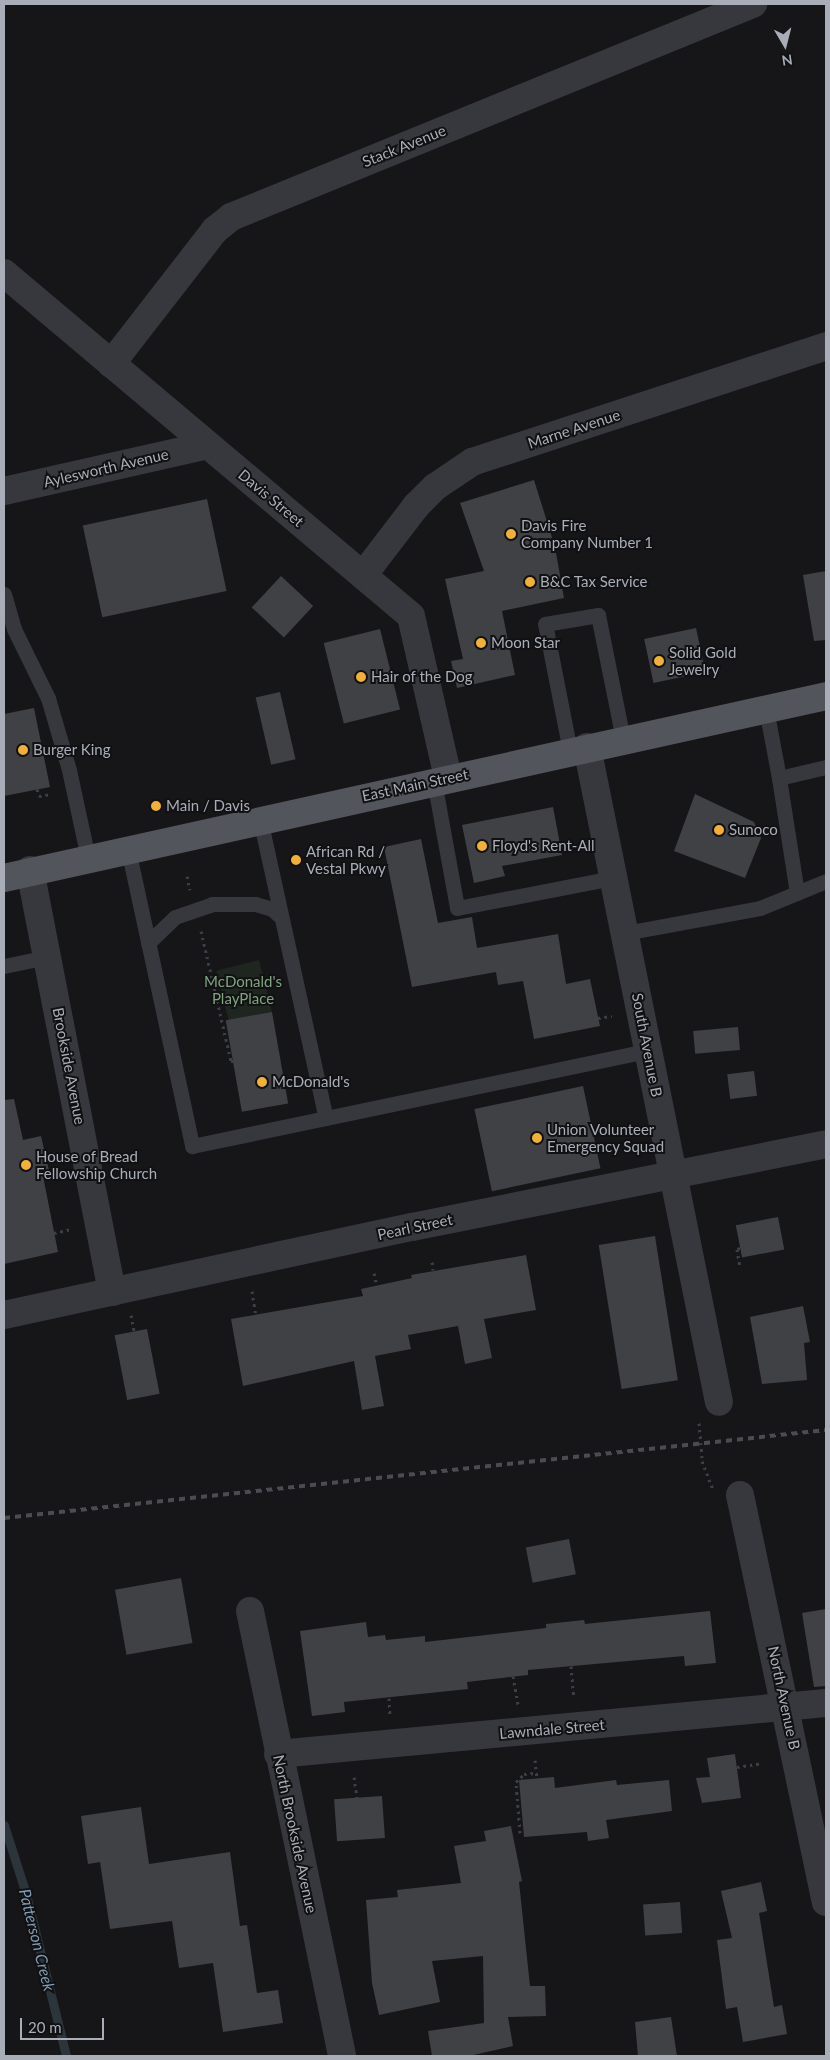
<!DOCTYPE html>
<html>
<head>
<meta charset="utf-8">
<style>
	body { margin:0 }
	#map { position:relative; width:830px; height:2060px; overflow:hidden; background:#161618; font-family:Lato,sans-serif }
	div>[style] { position:absolute }
	.green>* { inset:0; background:#1e261f; transform-origin:0 0 }
	.stream>* { height:9px; margin:-4.5px; padding:0 4.5px; transform-origin:4.5px; border-radius:4.5px; background:#2c353c }
	.building>* { inset:0; background:#404145; transform-origin:0 0 }
	.path>* { height:3px; margin-top:-1.5px; transform-origin:0; background:repeating-linear-gradient(90deg,#3d3f44 0 2.5px,transparent 0 6.5px) }
	.lane>* { height:15px; margin:-7.5px; padding:0 7.5px; transform-origin:7.5px; border-radius:7.5px; background:#37383d }
	.street>* { height:28px; margin:-14px; padding:0 14px; transform-origin:14px; border-radius:14px; background:#37383d }
	.primary>* { height:28px; margin:-14px; padding:0 14px; transform-origin:14px; border-radius:14px; background:#53555c }
	.rail>* { height:4px; margin-top:-2px; transform-origin:0; background:repeating-linear-gradient(90deg,#4a4c52 0 6px,transparent 0 11px) }
	.dots>* { width:14px; height:14px; translate:-50% -50%; box-sizing:border-box; border:2px solid #111113; border-radius:50% }
	span { translate:-50% -50%; white-space:nowrap; text-align:center; line-height:1.15; -webkit-text-stroke:4px #111113; paint-order:stroke }
	.street-label { font-size:15px; color:#a8adb8 }
	.poi-label { font-size:15px; color:#a8adb8 }
	.left { translate:0 -50%; text-align:left }
	.park-label { font-size:15px; color:#7fa381 }
	.water-label { font-size:16px; color:#7f9bb3; font-style:italic }
	.frame { position:absolute; inset:0; border:5px solid #a8adb8; pointer-events:none }
	.north { position:absolute; left:760px; top:20px; width:50px; height:50px; -webkit-text-stroke:4px #111113; paint-order:stroke; rotate:172deg; font-size:14px; font-weight:700; line-height:20px; text-align:center; color:#a8adb8 }
	.north::after { content:''; display:block; margin:auto; width:18px; height:22px; background:#a8adb8; clip-path:polygon(50% 0,100% 100%,50% 72%,0 100%) }
	.scale { position:absolute; left:20px; top:2018px; width:84px; height:22px; box-sizing:border-box; border:2px solid #a8adb8; border-top:0; padding-left:6px; font-size:15px; line-height:18px; white-space:nowrap; color:#a8adb8; -webkit-text-stroke:4px #111113; paint-order:stroke }
</style>
</head>
<body>
<div id="map">
	<div class="green">
		<i style="left:259px;top:960px;width:54px;height:44px;rotate:76deg"></i>
	</div>
	<div class="stream">
		<i style="left:4px;top:1825px;width:72px;rotate:72.3deg"></i>
		<i style="left:26px;top:1894px;width:167px;rotate:76.1deg"></i>
	</div>
	<div class="building">
		<i style="clip-path:polygon(534px 480px,555px 547px,564px 598px,502px 611px,515px 675px,457px 688px,451px 661px,463px 659px,445px 579px,484px 571px,460px 503px)"></i>
		<i style="left:207px;top:499px;width:94px;height:127px;rotate:78deg"></i>
		<i style="clip-path:polygon(826px 571px,826px 640px,814px 641px,803px 575px)"></i>
		<i style="left:281px;top:576px;width:44px;height:43px;rotate:43deg"></i>
		<i style="left:696px;top:628px;width:45px;height:53px;rotate:78deg"></i>
		<i style="left:380px;top:629px;width:83px;height:58px;rotate:76deg"></i>
		<i style="left:280px;top:692px;width:69px;height:25px;rotate:77deg"></i>
		<i style="clip-path:polygon(34px 708px,50px 787px,4px 796px,4px 714px)"></i>
		<i style="clip-path:polygon(695px 794px,754px 822px,761px 838px,745px 878px,674px 851px)"></i>
		<i style="clip-path:polygon(553px 807px,562px 855px,502px 866px,505px 876px,474px 883px,462px 825px)"></i>
		<i style="clip-path:polygon(421px 839px,438px 923px,472px 917px,477px 948px,558px 934px,566px 984px,590px 979px,600px 1026px,534px 1039px,523px 981px,498px 985px,496px 972px,412px 987px,384px 847px)"></i>
		<i style="left:272px;top:1012px;width:93px;height:47px;rotate:80deg"></i>
		<i style="left:738px;top:1027px;width:23px;height:45px;rotate:85deg"></i>
		<i style="left:754px;top:1071px;width:25px;height:27px;rotate:83deg"></i>
		<i style="left:583px;top:1086px;width:84px;height:111px;rotate:78deg"></i>
		<i style="clip-path:polygon(14px 1099px,23px 1140px,41px 1136px,50px 1175px,43px 1176px,58px 1252px,4px 1264px,4px 1100px)"></i>
		<i style="left:778px;top:1217px;width:33px;height:43px;rotate:79deg"></i>
		<i style="left:655px;top:1236px;width:146px;height:57px;rotate:81deg"></i>
		<i style="clip-path:polygon(526px 1255px,536px 1310px,484px 1319px,492px 1358px,465px 1364px,458px 1326px,408px 1335px,411px 1349px,375px 1356px,384px 1406px,362px 1410px,354px 1361px,243px 1386px,231px 1319px,363px 1296px,361px 1289px,412px 1278px,411px 1275px)"></i>
		<i style="clip-path:polygon(803px 1306px,810px 1342px,804px 1343px,807px 1380px,762px 1384px,750px 1317px)"></i>
		<i style="left:147px;top:1329px;width:66px;height:33px;rotate:79deg"></i>
		<i style="left:569px;top:1539px;width:36px;height:44px;rotate:79deg"></i>
		<i style="left:181px;top:1578px;width:66px;height:67px;rotate:80deg"></i>
		<i style="clip-path:polygon(826px 1609px,826px 1686px,814px 1687px,802px 1613px)"></i>
		<i style="clip-path:polygon(710px 1611px,716px 1663px,685px 1666px,684px 1656px,528px 1670px,528px 1675px,467px 1682px,468px 1689px,344px 1702px,345px 1712px,312px 1716px,300px 1631px,366px 1622px,368px 1637px,385px 1635px,386px 1640px,425px 1636px,425px 1642px,546px 1628px,546px 1624px,584px 1620px,585px 1624px)"></i>
		<i style="clip-path:polygon(735px 1754px,741px 1798px,702px 1803px,696px 1778px,710px 1777px,707px 1758px)"></i>
		<i style="clip-path:polygon(554px 1777px,555px 1788px,616px 1780px,617px 1785px,669px 1780px,672px 1811px,606px 1820px,609px 1838px,588px 1841px,587px 1832px,524px 1837px,519px 1780px)"></i>
		<i style="left:382px;top:1796px;width:42px;height:48px;rotate:86deg"></i>
		<i style="clip-path:polygon(141px 1807px,149px 1864px,230px 1852px,240px 1926px,247px 1925px,257px 1993px,278px 1990px,283px 2023px,223px 2032px,213px 1963px,179px 1968px,172px 1921px,110px 1929px,100px 1862px,88px 1864px,81px 1816px)"></i>
		<i style="clip-path:polygon(511px 1826px,522px 1881px,519px 1882px,530px 1986px,545px 1986px,546px 2016px,508px 2017px,513px 2046px,469px 2056px,432px 2056px,428px 2031px,484px 2023px,483px 1956px,432px 1961px,440px 2002px,379px 2015px,372px 1983px,366px 1900px,398px 1897px,397px 1890px,461px 1883px,454px 1846px,486px 1841px,484px 1831px)"></i>
		<i style="clip-path:polygon(761px 1882px,767px 1911px,759px 1913px,774px 2007px,782px 2005px,787px 2034px,743px 2042px,737px 2007px,726px 2009px,717px 1940px,732px 1938px,721px 1891px)"></i>
		<i style="left:680px;top:1902px;width:31px;height:37px;rotate:86deg"></i>
		<i style="clip-path:polygon(671px 2017px,677px 2056px,638px 2056px,635px 2022px)"></i>
	</div>
	<div class="path">
		<i style="left:37px;top:789px;width:7px;rotate:74deg"></i>
		<i style="left:39px;top:796px;width:12px;rotate:-9deg"></i>
		<i style="left:187px;top:876px;width:14px;rotate:78deg"></i>
		<i style="left:201px;top:931px;width:133px;rotate:77deg"></i>
		<i style="left:231px;top:1061px;width:3px"></i>
		<i style="left:598px;top:1018px;width:14px;rotate:-8deg"></i>
		<i style="left:46px;top:1155px;width:11px;rotate:-10deg"></i>
		<i style="left:54px;top:1233px;width:17px;rotate:-13deg"></i>
		<i style="left:740px;top:1248px;width:3px;rotate:162deg"></i>
		<i style="left:737px;top:1249px;width:18px;rotate:81deg"></i>
		<i style="left:432px;top:1262px;width:8px;rotate:83deg"></i>
		<i style="left:374px;top:1273px;width:13px;rotate:77deg"></i>
		<i style="left:252px;top:1291px;width:24px;rotate:81deg"></i>
		<i style="left:131px;top:1315px;width:16px;rotate:79deg"></i>
		<i style="left:699px;top:1423px;width:38px;rotate:85deg"></i>
		<i style="left:702px;top:1461px;width:30px;rotate:69deg"></i>
		<i style="left:571px;top:1666px;width:32px;rotate:85deg"></i>
		<i style="left:513px;top:1676px;width:29px;rotate:80deg"></i>
		<i style="left:389px;top:1698px;width:17px;rotate:87deg"></i>
		<i style="left:535px;top:1760px;width:19px;rotate:84deg"></i>
		<i style="left:737px;top:1767px;width:26px;rotate:-9deg"></i>
		<i style="left:354px;top:1777px;width:21px;rotate:82deg"></i>
		<i style="left:520px;top:1833px;width:51px;rotate:-94.5deg"></i>
		<i style="left:516px;top:1782px;width:11px;rotate:-45deg"></i>
		<i style="left:524px;top:1774px;width:12px;rotate:-5deg"></i>
	</div>
	<div class="lane">
		<i style="left:4px;top:594px;width:36px;rotate:74deg"></i>
		<i style="left:14px;top:629px;width:77px;rotate:63.8deg"></i>
		<i style="left:48px;top:698px;width:75px;rotate:73.7deg"></i>
		<i style="left:69px;top:770px;width:90px;rotate:77.8deg"></i>
		<i style="left:766px;top:709px;width:70px;rotate:79.3deg"></i>
		<i style="left:570px;top:751px;width:129px;rotate:-101.1deg"></i>
		<i style="left:545px;top:624px;width:54px;rotate:-9.6deg"></i>
		<i style="left:598px;top:615px;width:126px;rotate:78.6deg"></i>
		<i style="left:434px;top:781px;width:129px;rotate:79.7deg"></i>
		<i style="left:457px;top:908px;width:159px;rotate:-10.9deg"></i>
		<i style="left:260px;top:819px;width:306px;rotate:77.6deg"></i>
		<i style="left:128px;top:849px;width:304px;rotate:77.8deg"></i>
		<i style="left:192px;top:1146px;width:466px;rotate:-11.8deg"></i>
		<i style="left:797px;top:893px;width:116px;rotate:-98.9deg"></i>
		<i style="left:779px;top:778px;width:48px;rotate:-13.2deg"></i>
		<i style="left:625px;top:933px;width:137px;rotate:-10.5deg"></i>
		<i style="left:760px;top:908px;width:71px;rotate:-22.2deg"></i>
		<i style="left:148px;top:943px;width:37px;rotate:-44deg"></i>
		<i style="left:175px;top:917px;width:39px;rotate:-19deg"></i>
		<i style="left:212px;top:904px;width:43px"></i>
		<i style="left:255px;top:904px;width:18px;rotate:16deg"></i>
		<i style="left:272px;top:909px;width:13px;rotate:42deg"></i>
		<i style="left:4px;top:966px;width:44px;rotate:-11.8deg"></i>
	</div>
	<div class="street">
		<i style="left:4px;top:273px;width:532px;rotate:40.12deg"></i>
		<i style="left:411px;top:616px;width:166px;rotate:77.1deg"></i>
		<i style="left:111px;top:364px;width:170px;rotate:-52.2deg"></i>
		<i style="left:215px;top:230px;width:21px;rotate:-39deg"></i>
		<i style="left:231px;top:217px;width:564px;rotate:-22.2deg"></i>
		<i style="left:4px;top:491px;width:209px;rotate:-12.7deg"></i>
		<i style="left:364px;top:574px;width:86px;rotate:-52.6deg"></i>
		<i style="left:416px;top:506px;width:27px;rotate:-45deg"></i>
		<i style="left:435px;top:487px;width:45px;rotate:-34deg"></i>
		<i style="left:472px;top:462px;width:373px;rotate:-18.1deg"></i>
		<i style="left:587px;top:747px;width:668px;rotate:78.61deg"></i>
		<i style="left:30px;top:870px;width:430px;rotate:79deg"></i>
		<i style="left:4px;top:1315px;width:417px;rotate:-12.2deg"></i>
		<i style="left:412px;top:1227px;width:422px;rotate:-11.3deg"></i>
		<i style="left:740px;top:1495px;width:416px;rotate:78.1deg"></i>
		<i style="left:250px;top:1611px;width:454px;rotate:78.3deg"></i>
		<i style="left:278px;top:1754px;width:550px;rotate:-5.32deg"></i>
	</div>
	<div class="primary">
		<i style="left:4px;top:878px;width:842px;rotate:-12.48deg"></i>
	</div>
	<div class="rail">
		<i style="left:4px;top:1518px;width:827px;rotate:-6.11deg"></i>
	</div>
	<div class="dots">
		<i style="left:511px;top:534px;background:#f2b134"></i>
		<i style="left:530px;top:582px;background:#f2b134"></i>
		<i style="left:481px;top:643px;background:#f2b134"></i>
		<i style="left:659px;top:661px;background:#f2b134"></i>
		<i style="left:361px;top:677px;background:#f2b134"></i>
		<i style="left:23px;top:750px;background:#f2b134"></i>
		<i style="left:156px;top:806px;background:#f2b134"></i>
		<i style="left:719px;top:830px;background:#f2b134"></i>
		<i style="left:482px;top:846px;background:#f2b134"></i>
		<i style="left:296px;top:860px;background:#f2b134"></i>
		<i style="left:262px;top:1082px;background:#f2b134"></i>
		<i style="left:537px;top:1138px;background:#f2b134"></i>
		<i style="left:26px;top:1165px;background:#f2b134"></i>
	</div>
	<div class="street-label">
		<span style="left:404px;top:146px;rotate:-22deg">Stack Avenue</span>
		<span style="left:574px;top:429px;rotate:-18deg">Marne Avenue</span>
		<span style="left:106px;top:468px;rotate:-13deg">Aylesworth Avenue</span>
		<span style="left:271px;top:498px;rotate:40deg">Davis Street</span>
		<span style="left:415px;top:785px;rotate:-12deg">East Main Street</span>
		<span style="left:647px;top:1045px;rotate:79deg">South Avenue B</span>
		<span style="left:69px;top:1066px;rotate:79deg">Brookside Avenue</span>
		<span style="left:415px;top:1227px;rotate:-12deg">Pearl Street</span>
		<span style="left:784px;top:1698px;rotate:78deg">North Avenue B</span>
		<span style="left:552px;top:1729px;rotate:-5deg">Lawndale Street</span>
		<span style="left:295px;top:1834px;rotate:78deg">North Brookside Avenue</span>
	</div>
	<div class="poi-label">
		<span class="left" style="left:521px;top:534px">Davis Fire<br>Company Number 1</span>
		<span class="left" style="left:540px;top:582px">B&amp;C Tax Service</span>
		<span class="left" style="left:491px;top:643px">Moon Star</span>
		<span class="left" style="left:669px;top:661px">Solid Gold<br>Jewelry</span>
		<span class="left" style="left:371px;top:677px">Hair of the Dog</span>
		<span class="left" style="left:33px;top:750px">Burger King</span>
		<span class="left" style="left:166px;top:806px">Main / Davis</span>
		<span class="left" style="left:729px;top:830px">Sunoco</span>
		<span class="left" style="left:492px;top:846px">Floyd's Rent-All</span>
		<span class="left" style="left:306px;top:860px">African Rd /<br>Vestal Pkwy</span>
		<span class="left" style="left:272px;top:1082px">McDonald's</span>
		<span class="left" style="left:547px;top:1138px">Union Volunteer<br>Emergency Squad</span>
		<span class="left" style="left:36px;top:1165px">House of Bread<br>Fellowship Church</span>
	</div>
	<div class="park-label">
		<span style="left:243px;top:990px">McDonald's<br>PlayPlace</span>
	</div>
	<div class="water-label">
		<span style="left:37px;top:1940px;rotate:76deg">Patterson Creek</span>
	</div>
	<div class="frame"></div>
	<div class="north">N</div>
	<div class="scale">20 m</div>
</div>
</body>
</html>
